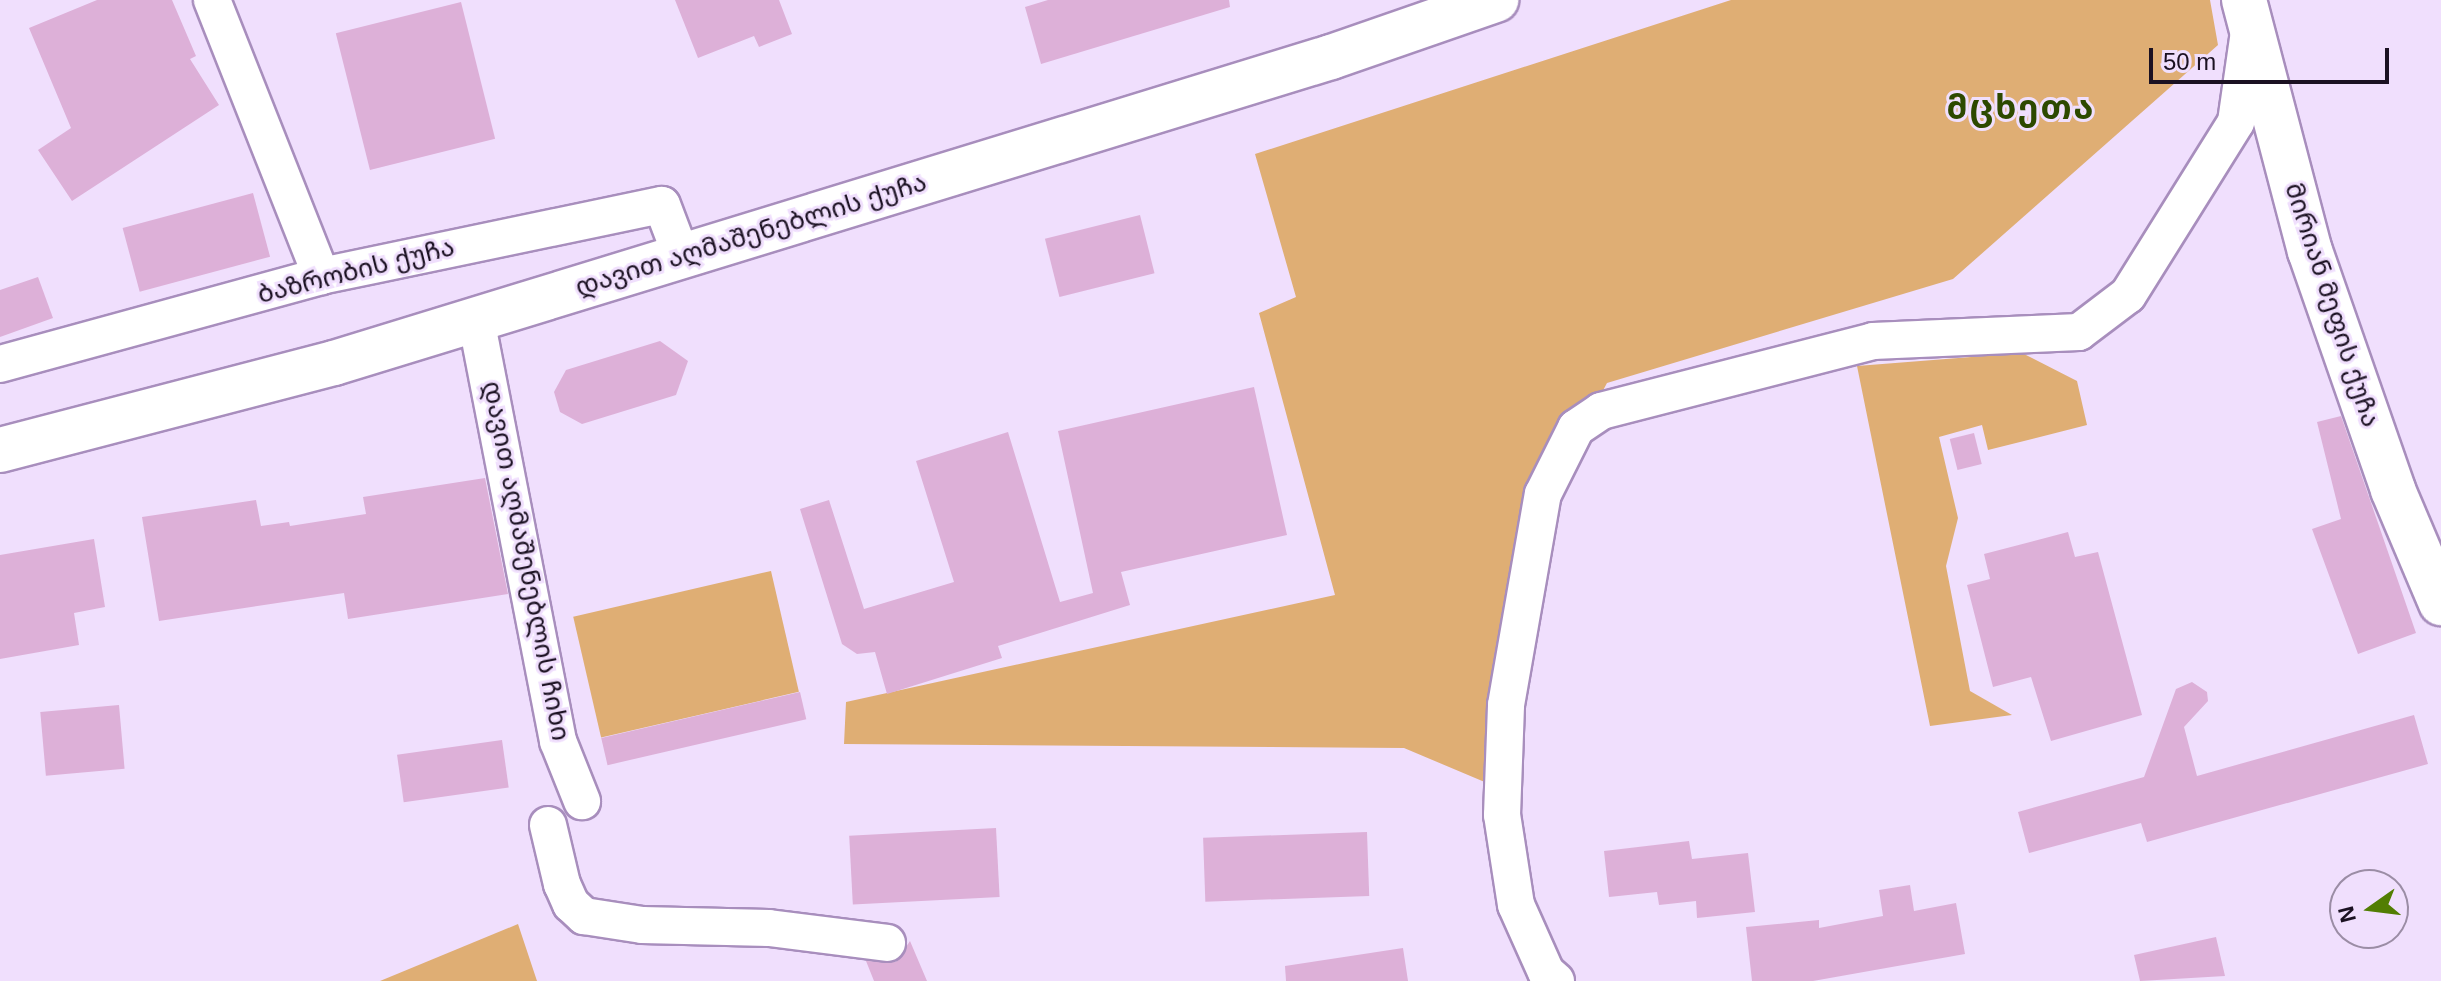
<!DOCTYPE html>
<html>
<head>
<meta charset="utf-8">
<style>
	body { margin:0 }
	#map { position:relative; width:2441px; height:981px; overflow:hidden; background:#f0dffd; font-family:Helvetica,"Noto Sans Georgian",sans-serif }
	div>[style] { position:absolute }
	.green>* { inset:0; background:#dfae74; transform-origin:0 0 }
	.building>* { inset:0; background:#ddb0d8; transform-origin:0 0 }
	.roads { filter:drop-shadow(2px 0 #a88ebd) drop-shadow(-2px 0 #a88ebd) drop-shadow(0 2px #a88ebd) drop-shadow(0 -2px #a88ebd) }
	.street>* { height:36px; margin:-18px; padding:0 18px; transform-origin:18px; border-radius:18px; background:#fff }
	.secondary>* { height:44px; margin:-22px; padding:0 22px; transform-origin:22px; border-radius:22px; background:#fff }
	span { translate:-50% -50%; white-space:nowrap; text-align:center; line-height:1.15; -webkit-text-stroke:6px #f0dffd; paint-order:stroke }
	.street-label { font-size:26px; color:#1b1122 }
	.district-label { font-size:34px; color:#2d4900; font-weight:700; letter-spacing:2px }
	.north { position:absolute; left:2329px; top:869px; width:80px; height:80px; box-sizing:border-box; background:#f0dffd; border:2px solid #9b8da5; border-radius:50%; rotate:256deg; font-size:22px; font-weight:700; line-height:32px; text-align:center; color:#1b1122 }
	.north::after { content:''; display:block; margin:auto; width:28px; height:36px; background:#527e03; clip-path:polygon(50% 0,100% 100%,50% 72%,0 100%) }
	.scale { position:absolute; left:2149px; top:48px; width:240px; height:36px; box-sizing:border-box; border:4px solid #1b1122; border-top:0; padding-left:10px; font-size:24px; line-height:28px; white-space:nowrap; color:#1b1122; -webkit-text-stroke:6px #f0dffd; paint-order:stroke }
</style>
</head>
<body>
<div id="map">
	<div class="green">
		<i style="clip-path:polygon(1731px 0,2210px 0,2218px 45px,1953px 279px,1607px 383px,1511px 562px,1487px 783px,1404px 748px,844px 744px,846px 702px,1335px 595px,1259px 313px,1296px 297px,1255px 154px)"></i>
		<i style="clip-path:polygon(2022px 353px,2077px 381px,2087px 425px,1988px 450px,1982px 425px,1939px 437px,1958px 518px,1946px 566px,1970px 691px,2012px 715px,1930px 726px,1857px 366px)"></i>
		<i style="left:771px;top:571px;width:124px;height:203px;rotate:77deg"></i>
		<i style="clip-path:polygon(518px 924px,537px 981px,380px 981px)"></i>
	</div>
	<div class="building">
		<i style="clip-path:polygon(97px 0,172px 0,196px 56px,190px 59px,219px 105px,72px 201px,38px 150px,71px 128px,29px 28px)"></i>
		<i style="clip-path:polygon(675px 0,779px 0,792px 34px,759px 47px,754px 36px,698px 58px)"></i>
		<i style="clip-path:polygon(1048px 0,1229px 0,1230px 7px,1041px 64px,1025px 7px)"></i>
		<i style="left:461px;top:2px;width:141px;height:129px;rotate:76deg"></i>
		<i style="left:253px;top:193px;width:66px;height:135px;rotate:75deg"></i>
		<i style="left:1140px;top:215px;width:60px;height:98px;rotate:76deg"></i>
		<i style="clip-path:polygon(38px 277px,53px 318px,0 337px,0 290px)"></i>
		<i style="clip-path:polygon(660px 341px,688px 361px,676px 395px,582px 424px,560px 412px,554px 392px,566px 370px)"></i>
		<i style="clip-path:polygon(1254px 387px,1287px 535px,1121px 572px,1130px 605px,998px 646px,1002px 658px,887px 694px,875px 652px,857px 654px,842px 644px,800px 509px,829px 500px,864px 609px,954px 582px,916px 461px,1008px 432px,1060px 602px,1093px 593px,1058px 431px)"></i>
		<i style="clip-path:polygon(2341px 416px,2416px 633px,2358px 654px,2312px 529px,2341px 519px,2317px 422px)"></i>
		<i style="left:1974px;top:433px;width:32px;height:25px;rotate:76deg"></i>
		<i style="clip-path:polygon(485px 478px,508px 594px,348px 619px,344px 593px,159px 621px,142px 517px,256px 500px,261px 526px,289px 522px,290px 526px,366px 514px,363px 497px)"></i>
		<i style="clip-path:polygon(2068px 532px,2075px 557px,2098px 552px,2142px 715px,2051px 741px,2031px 677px,1993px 687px,1967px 585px,1990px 579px,1984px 554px)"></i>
		<i style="clip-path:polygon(94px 539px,105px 607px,74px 613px,79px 645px,0 659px,0 555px)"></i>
		<i style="clip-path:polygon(2192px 682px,2207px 692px,2208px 701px,2184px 727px,2197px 776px,2414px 715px,2428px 764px,2147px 842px,2141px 823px,2029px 853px,2018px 812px,2144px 777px,2176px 689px)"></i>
		<i style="left:800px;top:692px;width:28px;height:204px;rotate:77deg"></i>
		<i style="left:119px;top:705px;width:64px;height:79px;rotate:85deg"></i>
		<i style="left:502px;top:740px;width:48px;height:106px;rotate:82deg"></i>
		<i style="left:996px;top:828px;width:69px;height:147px;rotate:87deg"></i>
		<i style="left:1367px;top:832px;width:64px;height:164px;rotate:88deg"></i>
		<i style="clip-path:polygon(1689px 841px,1692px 859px,1748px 853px,1755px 912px,1697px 918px,1696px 901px,1659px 905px,1657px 892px,1609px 897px,1604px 851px)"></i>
		<i style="clip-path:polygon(1910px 885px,1914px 911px,1956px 903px,1965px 954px,1813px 981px,1752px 981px,1746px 927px,1819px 920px,1819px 928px,1883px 916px,1879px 890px)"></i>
		<i style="clip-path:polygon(2216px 937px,2225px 976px,2140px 981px,2134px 955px)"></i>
		<i style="clip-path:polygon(910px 941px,927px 981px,874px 981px,866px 961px,896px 962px)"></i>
		<i style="clip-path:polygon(1403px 948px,1408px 981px,1286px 981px,1285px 966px)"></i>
	</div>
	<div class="roads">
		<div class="street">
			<i style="left:212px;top:0;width:297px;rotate:68.4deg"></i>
			<i style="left:476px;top:319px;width:430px;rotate:79deg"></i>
			<i style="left:558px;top:741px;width:65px;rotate:68.2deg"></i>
			<i style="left:0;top:364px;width:333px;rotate:-15.3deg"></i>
			<i style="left:321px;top:276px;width:348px;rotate:-11.8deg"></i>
			<i style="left:662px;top:205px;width:53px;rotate:69.2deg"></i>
			<i style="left:548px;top:825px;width:61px;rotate:76.7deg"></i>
			<i style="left:562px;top:884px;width:22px;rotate:66deg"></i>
			<i style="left:571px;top:904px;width:18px;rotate:43deg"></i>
			<i style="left:584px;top:916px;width:59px;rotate:8.8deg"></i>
			<i style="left:642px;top:925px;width:127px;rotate:1.4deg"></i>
			<i style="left:769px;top:928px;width:119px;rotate:7.2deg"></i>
			<i style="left:1556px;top:981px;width:13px;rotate:-138deg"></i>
			<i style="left:1546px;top:972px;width:73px;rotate:-114.1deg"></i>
			<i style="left:1516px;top:905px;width:91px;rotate:-98.8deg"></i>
			<i style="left:1502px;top:815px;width:110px;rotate:-87.9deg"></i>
			<i style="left:1506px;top:705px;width:214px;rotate:-80.1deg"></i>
			<i style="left:1543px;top:494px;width:74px;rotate:-63.4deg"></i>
			<i style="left:1576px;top:428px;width:30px;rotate:-34deg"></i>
			<i style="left:1601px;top:411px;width:281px;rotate:-14.4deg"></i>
			<i style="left:1873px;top:341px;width:206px;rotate:-2.5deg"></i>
			<i style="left:2079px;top:332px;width:61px;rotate:-37.1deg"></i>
			<i style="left:2128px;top:295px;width:204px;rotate:-58deg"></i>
			<i style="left:2236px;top:122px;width:91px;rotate:-81.8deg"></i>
		</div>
		<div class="secondary">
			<i style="left:2244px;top:0;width:260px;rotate:75.3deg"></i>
			<i style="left:2310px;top:251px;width:253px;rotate:70.8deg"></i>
			<i style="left:2393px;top:490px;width:123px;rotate:67deg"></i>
			<i style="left:0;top:450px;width:345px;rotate:-14.6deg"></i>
			<i style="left:334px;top:363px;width:1043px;rotate:-17.06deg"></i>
			<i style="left:1331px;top:57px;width:175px;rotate:-19.1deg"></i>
		</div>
	</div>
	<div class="street-label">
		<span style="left:751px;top:235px;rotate:-17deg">დავით აღმაშენებლის ქუჩა</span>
		<span style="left:356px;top:271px;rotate:-14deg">ბაზრობის ქუჩა</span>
		<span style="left:2332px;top:305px;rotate:72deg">მირიან მეფის ქუჩა</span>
		<span style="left:526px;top:561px;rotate:79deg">დავით აღმაშენებლის ჩიხი</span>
	</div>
	<div class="district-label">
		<span style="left:2021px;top:108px">მცხეთა</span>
	</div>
	<div class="north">N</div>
	<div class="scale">50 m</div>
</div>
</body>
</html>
